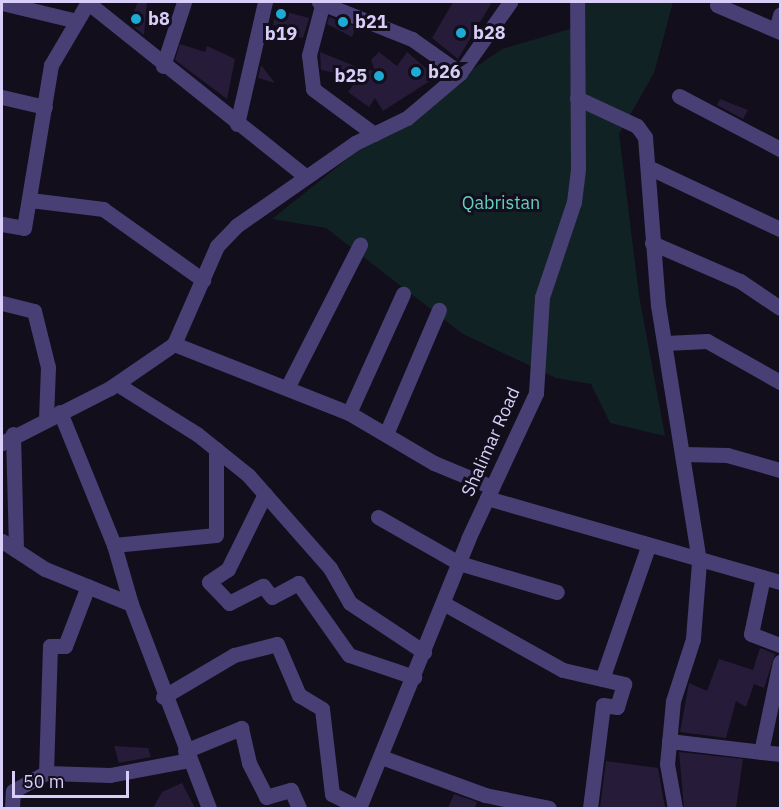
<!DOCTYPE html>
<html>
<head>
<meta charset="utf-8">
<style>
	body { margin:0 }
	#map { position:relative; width:782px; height:810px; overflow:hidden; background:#120e1b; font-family:"IBM Plex Sans",sans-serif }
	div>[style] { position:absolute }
	.green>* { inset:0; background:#112224 }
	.building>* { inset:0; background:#261c39 }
	.minor>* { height:15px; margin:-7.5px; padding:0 7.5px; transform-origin:7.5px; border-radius:7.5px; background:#483f74 }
	.dots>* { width:16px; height:16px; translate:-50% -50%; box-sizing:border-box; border:3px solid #120e1b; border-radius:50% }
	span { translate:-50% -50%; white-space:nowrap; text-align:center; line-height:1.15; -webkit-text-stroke:6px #120e1b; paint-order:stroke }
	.poi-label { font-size:18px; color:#d8cef8; font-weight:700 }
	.left { translate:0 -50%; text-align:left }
	.right { translate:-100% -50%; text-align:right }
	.park-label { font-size:18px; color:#65cdc1 }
	.street-label { font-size:18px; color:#d8cef8 }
	.frame { position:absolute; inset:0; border:3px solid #d8cef8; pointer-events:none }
	.scale { position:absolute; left:12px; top:771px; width:117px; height:27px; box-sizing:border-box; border:3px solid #d8cef8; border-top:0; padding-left:8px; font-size:18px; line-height:21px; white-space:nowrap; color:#d8cef8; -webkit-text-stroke:4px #120e1b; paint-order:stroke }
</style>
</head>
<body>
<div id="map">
	<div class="green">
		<i style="clip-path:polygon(571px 2px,673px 2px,654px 73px,619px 134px,639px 295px,665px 436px,610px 423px,591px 384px,556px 378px,463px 334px,326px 228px,272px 219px,382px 131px,502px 49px,573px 28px)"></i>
	</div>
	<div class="building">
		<i style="clip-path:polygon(138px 2px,147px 2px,144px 35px,129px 23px)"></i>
		<i style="clip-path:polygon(453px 2px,492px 2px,458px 59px,432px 38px)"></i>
		<i style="clip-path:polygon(276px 9px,309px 18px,303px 38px,297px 37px,299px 30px,273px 25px)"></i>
		<i style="clip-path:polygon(329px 17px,356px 27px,352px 37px,327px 24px)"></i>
		<i style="clip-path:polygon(180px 44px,205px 52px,207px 46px,235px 59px,227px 99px,175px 60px)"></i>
		<i style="clip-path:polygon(320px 52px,357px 67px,355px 77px,321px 70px)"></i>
		<i style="clip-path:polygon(379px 52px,397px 66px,407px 52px,436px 77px,383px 111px,375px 98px,369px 107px,348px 92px,365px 69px,375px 71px,371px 60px)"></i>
		<i style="clip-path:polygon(261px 65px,275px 83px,258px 78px)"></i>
		<i style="clip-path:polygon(720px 99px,748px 110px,743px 119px,717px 105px)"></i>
		<i style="clip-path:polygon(760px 648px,775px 654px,764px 688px,754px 684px,746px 707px,736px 701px,726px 738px,680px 732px,689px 683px,707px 691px,719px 659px,753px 670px)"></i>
		<i style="clip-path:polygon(114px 746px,148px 748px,151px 757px,119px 763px)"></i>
		<i style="clip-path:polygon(679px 752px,743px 759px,736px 808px,684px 808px)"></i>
		<i style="clip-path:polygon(606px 761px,658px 768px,665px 808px,600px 808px)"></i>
		<i style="clip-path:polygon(182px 783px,195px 808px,153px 808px,162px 792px)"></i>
		<i style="clip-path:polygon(454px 794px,477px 802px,475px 808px,448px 808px)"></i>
	</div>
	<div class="minor">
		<i style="left:87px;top:2px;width:280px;rotate:38.6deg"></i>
		<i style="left:319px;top:2px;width:100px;rotate:21.7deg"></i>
		<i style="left:412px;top:39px;width:59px;rotate:35.3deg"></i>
		<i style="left:323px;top:2px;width:55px;rotate:104.8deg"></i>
		<i style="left:309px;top:55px;width:34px;rotate:83deg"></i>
		<i style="left:313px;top:89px;width:76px;rotate:36.4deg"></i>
		<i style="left:2px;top:3px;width:77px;rotate:13.5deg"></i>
		<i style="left:717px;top:5px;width:69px;rotate:23.2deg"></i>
		<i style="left:776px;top:30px;width:16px;rotate:-75deg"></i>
		<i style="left:163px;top:66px;width:67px;rotate:-71.8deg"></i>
		<i style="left:679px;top:96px;width:114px;rotate:27.7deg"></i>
		<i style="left:2px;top:97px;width:44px;rotate:13.1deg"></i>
		<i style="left:577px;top:98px;width:66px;rotate:25deg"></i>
		<i style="left:637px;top:126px;width:14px;rotate:54deg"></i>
		<i style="left:645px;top:137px;width:169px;rotate:85.6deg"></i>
		<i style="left:658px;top:305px;width:260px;rotate:80.9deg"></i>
		<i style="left:699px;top:562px;width:77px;rotate:94.5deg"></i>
		<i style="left:693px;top:639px;width:65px;rotate:107.9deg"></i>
		<i style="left:673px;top:701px;width:63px;rotate:95.4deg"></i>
		<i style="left:667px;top:764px;width:45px;rotate:79.7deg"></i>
		<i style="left:237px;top:124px;width:125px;rotate:-77.1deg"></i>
		<i style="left:648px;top:167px;width:146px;rotate:25.2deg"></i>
		<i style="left:30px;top:200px;width:74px;rotate:7deg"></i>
		<i style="left:103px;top:209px;width:123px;rotate:35.4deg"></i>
		<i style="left:2px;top:224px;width:22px;rotate:10deg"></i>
		<i style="left:24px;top:228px;width:165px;rotate:-80.6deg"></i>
		<i style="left:51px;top:65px;width:71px;rotate:-59.5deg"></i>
		<i style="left:652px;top:243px;width:96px;rotate:23.4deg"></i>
		<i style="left:740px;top:281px;width:48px;rotate:34deg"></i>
		<i style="left:2px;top:303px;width:33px;rotate:14deg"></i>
		<i style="left:34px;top:311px;width:58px;rotate:76deg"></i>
		<i style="left:48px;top:367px;width:51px;rotate:92.2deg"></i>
		<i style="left:665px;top:343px;width:42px;rotate:-2.7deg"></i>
		<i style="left:707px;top:341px;width:84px;rotate:29.3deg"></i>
		<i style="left:174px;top:344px;width:188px;rotate:21.5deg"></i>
		<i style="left:349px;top:413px;width:99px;rotate:30.5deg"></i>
		<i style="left:434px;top:463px;width:63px;rotate:22.5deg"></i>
		<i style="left:117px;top:384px;width:94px;rotate:32deg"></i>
		<i style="left:197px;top:434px;width:65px;rotate:38.8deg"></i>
		<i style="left:248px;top:475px;width:124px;rotate:48.6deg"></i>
		<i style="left:330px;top:568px;width:40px;rotate:60.3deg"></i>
		<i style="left:350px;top:603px;width:89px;rotate:33.5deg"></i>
		<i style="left:287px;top:388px;width:161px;rotate:-63deg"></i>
		<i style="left:60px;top:412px;width:144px;rotate:67.9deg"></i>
		<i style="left:114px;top:545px;width:61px;rotate:73.9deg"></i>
		<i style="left:349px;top:413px;width:131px;rotate:-65.6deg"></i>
		<i style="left:13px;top:434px;width:116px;rotate:88.5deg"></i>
		<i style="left:386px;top:434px;width:135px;rotate:-66.9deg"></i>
		<i style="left:2px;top:443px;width:121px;rotate:-27deg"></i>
		<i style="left:110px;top:388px;width:78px;rotate:-34.5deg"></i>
		<i style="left:174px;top:344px;width:107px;rotate:-66.3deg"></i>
		<i style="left:217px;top:246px;width:28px;rotate:-46deg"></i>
		<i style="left:236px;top:226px;width:145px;rotate:-34.9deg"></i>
		<i style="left:355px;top:143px;width:58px;rotate:-25.7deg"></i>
		<i style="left:407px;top:118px;width:70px;rotate:-40.3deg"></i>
		<i style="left:460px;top:73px;width:87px;rotate:-54.8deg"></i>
		<i style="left:684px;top:454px;width:43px;rotate:1.3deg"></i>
		<i style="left:727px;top:455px;width:55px;rotate:15.8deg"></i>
		<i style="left:265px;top:494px;width:84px;rotate:116.3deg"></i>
		<i style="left:228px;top:569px;width:23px;rotate:146deg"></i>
		<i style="left:209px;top:582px;width:29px;rotate:46deg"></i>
		<i style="left:229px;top:603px;width:38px;rotate:-27deg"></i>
		<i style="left:263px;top:586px;width:14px;rotate:51deg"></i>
		<i style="left:272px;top:597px;width:30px;rotate:-28deg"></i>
		<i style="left:298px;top:583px;width:88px;rotate:54.7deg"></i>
		<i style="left:349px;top:655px;width:69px;rotate:18.7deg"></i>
		<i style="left:487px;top:498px;width:305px;rotate:16deg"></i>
		<i style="left:378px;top:517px;width:93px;rotate:29.6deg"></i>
		<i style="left:459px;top:563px;width:102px;rotate:16.5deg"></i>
		<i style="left:2px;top:541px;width:51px;rotate:33.1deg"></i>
		<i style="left:45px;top:569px;width:93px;rotate:22.1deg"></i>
		<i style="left:131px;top:604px;width:218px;rotate:69.1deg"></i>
		<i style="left:114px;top:545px;width:102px;rotate:-5.6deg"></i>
		<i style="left:216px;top:535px;width:86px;rotate:-90deg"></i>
		<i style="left:763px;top:577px;width:58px;rotate:101.9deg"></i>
		<i style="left:751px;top:634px;width:31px;rotate:21deg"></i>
		<i style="left:443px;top:603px;width:137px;rotate:29.2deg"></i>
		<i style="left:563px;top:670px;width:63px;rotate:12.9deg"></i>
		<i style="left:624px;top:684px;width:24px;rotate:107deg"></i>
		<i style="left:617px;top:707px;width:14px;rotate:-172deg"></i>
		<i style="left:603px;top:705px;width:104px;rotate:97.2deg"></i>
		<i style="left:602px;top:679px;width:140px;rotate:-70.8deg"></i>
		<i style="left:163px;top:697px;width:82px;rotate:-30.6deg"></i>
		<i style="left:234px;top:655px;width:44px;rotate:-14.3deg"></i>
		<i style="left:277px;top:644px;width:56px;rotate:66.7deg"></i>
		<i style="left:299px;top:695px;width:27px;rotate:31deg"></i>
		<i style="left:322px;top:709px;width:86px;rotate:83.3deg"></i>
		<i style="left:332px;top:794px;width:30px;rotate:27deg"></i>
		<i style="left:669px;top:741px;width:112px;rotate:6.7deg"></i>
		<i style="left:185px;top:751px;width:61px;rotate:-22.3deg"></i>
		<i style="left:241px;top:728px;width:36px;rotate:77deg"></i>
		<i style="left:249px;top:763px;width:38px;rotate:63deg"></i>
		<i style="left:266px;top:797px;width:26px;rotate:-16deg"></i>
		<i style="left:291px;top:790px;width:20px;rotate:66deg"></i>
		<i style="left:761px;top:752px;width:92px;rotate:-78.1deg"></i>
		<i style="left:384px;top:758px;width:108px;rotate:20.1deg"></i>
		<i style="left:485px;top:795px;width:65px;rotate:11.5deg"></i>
		<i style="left:46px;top:773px;width:127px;rotate:-88.2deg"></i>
		<i style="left:50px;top:646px;width:15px"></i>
		<i style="left:65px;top:646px;width:64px;rotate:-69deg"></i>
		<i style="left:12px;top:808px;width:17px;rotate:-87deg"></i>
		<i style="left:13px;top:791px;width:38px;rotate:-29deg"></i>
		<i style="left:46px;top:773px;width:64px;rotate:1.8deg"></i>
		<i style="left:110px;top:775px;width:80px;rotate:-10.8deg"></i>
		<i style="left:359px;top:808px;width:290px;rotate:-67.9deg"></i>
		<i style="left:468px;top:539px;width:161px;rotate:-65deg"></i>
		<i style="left:536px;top:393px;width:96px;rotate:-86.4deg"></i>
		<i style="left:542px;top:297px;width:100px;rotate:-71.4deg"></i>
		<i style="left:574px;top:202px;width:34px;rotate:-83deg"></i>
		<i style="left:578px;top:168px;width:166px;rotate:-90.3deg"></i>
	</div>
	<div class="dots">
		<i style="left:281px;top:14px;background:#1daad5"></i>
		<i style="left:136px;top:19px;background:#1daad5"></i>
		<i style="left:343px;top:22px;background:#1daad5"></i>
		<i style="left:461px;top:33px;background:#1daad5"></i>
		<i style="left:416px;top:72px;background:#1daad5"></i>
		<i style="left:379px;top:76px;background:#1daad5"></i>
	</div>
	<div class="poi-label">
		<span class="left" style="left:148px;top:19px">b8</span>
		<span class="left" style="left:355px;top:22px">b21</span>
		<span class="left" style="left:473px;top:33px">b28</span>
		<span style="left:281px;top:34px">b19</span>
		<span class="left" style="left:428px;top:72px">b26</span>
		<span class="right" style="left:367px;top:76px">b25</span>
	</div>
	<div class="park-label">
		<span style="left:501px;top:203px">Qabristan</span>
	</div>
	<div class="street-label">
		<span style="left:491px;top:442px;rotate:-66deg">Shalimar Road</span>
	</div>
	<div class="frame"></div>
	<div class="scale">50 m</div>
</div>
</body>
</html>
